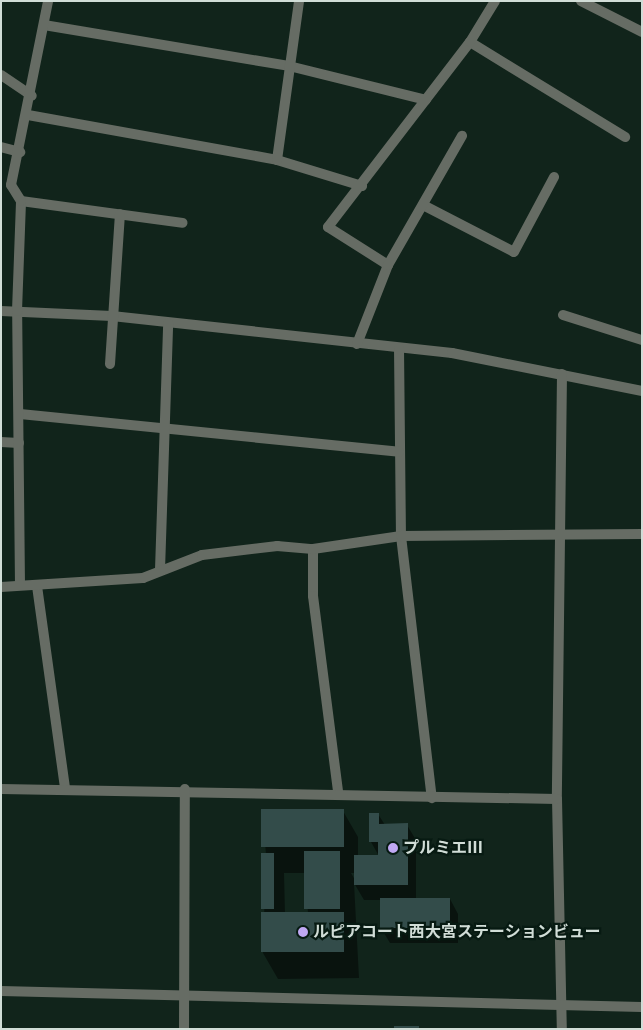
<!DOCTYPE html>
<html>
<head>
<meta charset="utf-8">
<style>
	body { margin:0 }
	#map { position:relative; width:643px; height:1030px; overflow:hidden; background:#11241b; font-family:"Fira Sans Condensed","Noto Sans JP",sans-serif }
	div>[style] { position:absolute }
	.shadow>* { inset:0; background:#0007 }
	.building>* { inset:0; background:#334c4a; transform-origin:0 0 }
	.street>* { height:10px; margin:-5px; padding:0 5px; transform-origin:5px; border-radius:5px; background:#666c64 }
	.dots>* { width:14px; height:14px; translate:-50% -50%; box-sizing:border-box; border:2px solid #071a12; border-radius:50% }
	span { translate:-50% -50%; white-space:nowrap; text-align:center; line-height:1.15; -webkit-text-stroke:4.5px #071a12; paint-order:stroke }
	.poi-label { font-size:16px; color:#d1ddd7; font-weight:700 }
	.left { translate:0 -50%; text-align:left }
	.frame { position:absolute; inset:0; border:2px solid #d1ddd7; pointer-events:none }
</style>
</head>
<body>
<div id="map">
	<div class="shadow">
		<i style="clip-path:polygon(evenodd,262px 811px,343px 811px,358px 837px,358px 856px,379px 856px,371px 842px,378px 814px,385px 825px,407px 825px,416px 840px,416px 899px,450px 899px,458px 914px,458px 943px,390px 943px,381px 928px,381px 900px,364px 900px,354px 883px,359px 978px,278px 979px,263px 953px,266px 854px,262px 811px,284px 873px,305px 873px,308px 913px,285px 914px,284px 873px,262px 811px,351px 873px,356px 873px,355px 880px,351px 873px)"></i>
	</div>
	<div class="building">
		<i style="left:344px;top:809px;width:38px;height:83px;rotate:90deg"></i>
		<i style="clip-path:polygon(369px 813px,379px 813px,379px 824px,408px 823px,408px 885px,354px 885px,354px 855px,378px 855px,378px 842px,369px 842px)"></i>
		<i style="left:304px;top:851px;width:36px;height:58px"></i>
		<i style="left:261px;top:853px;width:13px;height:56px"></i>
		<i style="left:380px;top:898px;width:70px;height:30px"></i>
		<i style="left:344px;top:912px;width:40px;height:83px;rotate:90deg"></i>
		<i style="left:394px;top:1026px;width:25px;height:3px"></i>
	</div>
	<div class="street">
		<i style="left:581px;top:1px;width:68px;rotate:26.9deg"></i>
		<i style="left:44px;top:25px;width:248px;rotate:9.5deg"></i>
		<i style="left:289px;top:66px;width:141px;rotate:13.9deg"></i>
		<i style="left:470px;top:42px;width:182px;rotate:31.5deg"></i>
		<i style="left:1px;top:75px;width:37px;rotate:34deg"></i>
		<i style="left:28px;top:115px;width:253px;rotate:10.2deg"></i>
		<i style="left:277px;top:160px;width:89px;rotate:17deg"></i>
		<i style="left:1px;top:147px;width:20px;rotate:15deg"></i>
		<i style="left:277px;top:160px;width:161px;rotate:-82.1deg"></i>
		<i style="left:21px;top:201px;width:163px;rotate:7.7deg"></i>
		<i style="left:423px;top:205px;width:102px;rotate:27.3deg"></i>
		<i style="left:514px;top:252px;width:85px;rotate:-61.9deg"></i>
		<i style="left:388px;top:265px;width:71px;rotate:-147.7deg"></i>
		<i style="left:328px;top:227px;width:233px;rotate:-52.5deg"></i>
		<i style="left:470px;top:42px;width:48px;rotate:-58.6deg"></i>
		<i style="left:1px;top:311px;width:111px;rotate:2.6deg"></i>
		<i style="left:112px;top:316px;width:342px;rotate:6.2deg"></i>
		<i style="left:452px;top:353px;width:194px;rotate:11.3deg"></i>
		<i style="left:563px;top:315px;width:83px;rotate:17.6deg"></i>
		<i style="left:357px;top:344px;width:85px;rotate:-68.6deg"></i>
		<i style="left:388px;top:265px;width:149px;rotate:-60.2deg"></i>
		<i style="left:399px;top:348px;width:188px;rotate:89.4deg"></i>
		<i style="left:401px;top:536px;width:264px;rotate:83.3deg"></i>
		<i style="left:110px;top:364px;width:150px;rotate:-86.2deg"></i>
		<i style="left:562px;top:374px;width:425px;rotate:90.7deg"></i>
		<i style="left:557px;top:799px;width:230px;rotate:88.8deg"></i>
		<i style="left:20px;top:414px;width:381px;rotate:5.7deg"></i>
		<i style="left:1px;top:442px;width:18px;rotate:3deg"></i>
		<i style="left:313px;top:549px;width:47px;rotate:90deg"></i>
		<i style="left:313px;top:596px;width:198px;rotate:82.7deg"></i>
		<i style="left:160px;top:570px;width:247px;rotate:-88.1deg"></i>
		<i style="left:20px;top:585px;width:274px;rotate:-90.6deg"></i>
		<i style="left:17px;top:311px;width:110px;rotate:-87.9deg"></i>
		<i style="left:21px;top:201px;width:19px;rotate:-122deg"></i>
		<i style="left:11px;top:185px;width:188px;rotate:-78.6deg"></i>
		<i style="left:37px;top:586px;width:204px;rotate:82.1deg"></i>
		<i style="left:1px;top:587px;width:142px;rotate:-3.6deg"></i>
		<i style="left:143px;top:578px;width:63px;rotate:-21.3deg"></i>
		<i style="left:202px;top:555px;width:76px;rotate:-6.8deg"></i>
		<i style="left:277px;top:546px;width:36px;rotate:5deg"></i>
		<i style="left:313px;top:549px;width:89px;rotate:-8.4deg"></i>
		<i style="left:401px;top:536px;width:241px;rotate:-0.5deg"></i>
		<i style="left:1px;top:789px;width:556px;rotate:1.03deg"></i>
		<i style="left:1px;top:991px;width:641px;rotate:1.43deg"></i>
		<i style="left:184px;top:1029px;width:240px;rotate:-89.8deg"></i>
	</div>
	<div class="dots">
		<i style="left:393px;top:848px;background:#c0a8f3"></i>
		<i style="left:303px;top:932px;background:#c0a8f3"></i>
	</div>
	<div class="poi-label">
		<span class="left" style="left:403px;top:848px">プルミエⅢ</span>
		<span class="left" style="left:313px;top:932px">ルピアコート西大宮ステーションビュー</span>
	</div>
	<div class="frame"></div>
</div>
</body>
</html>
